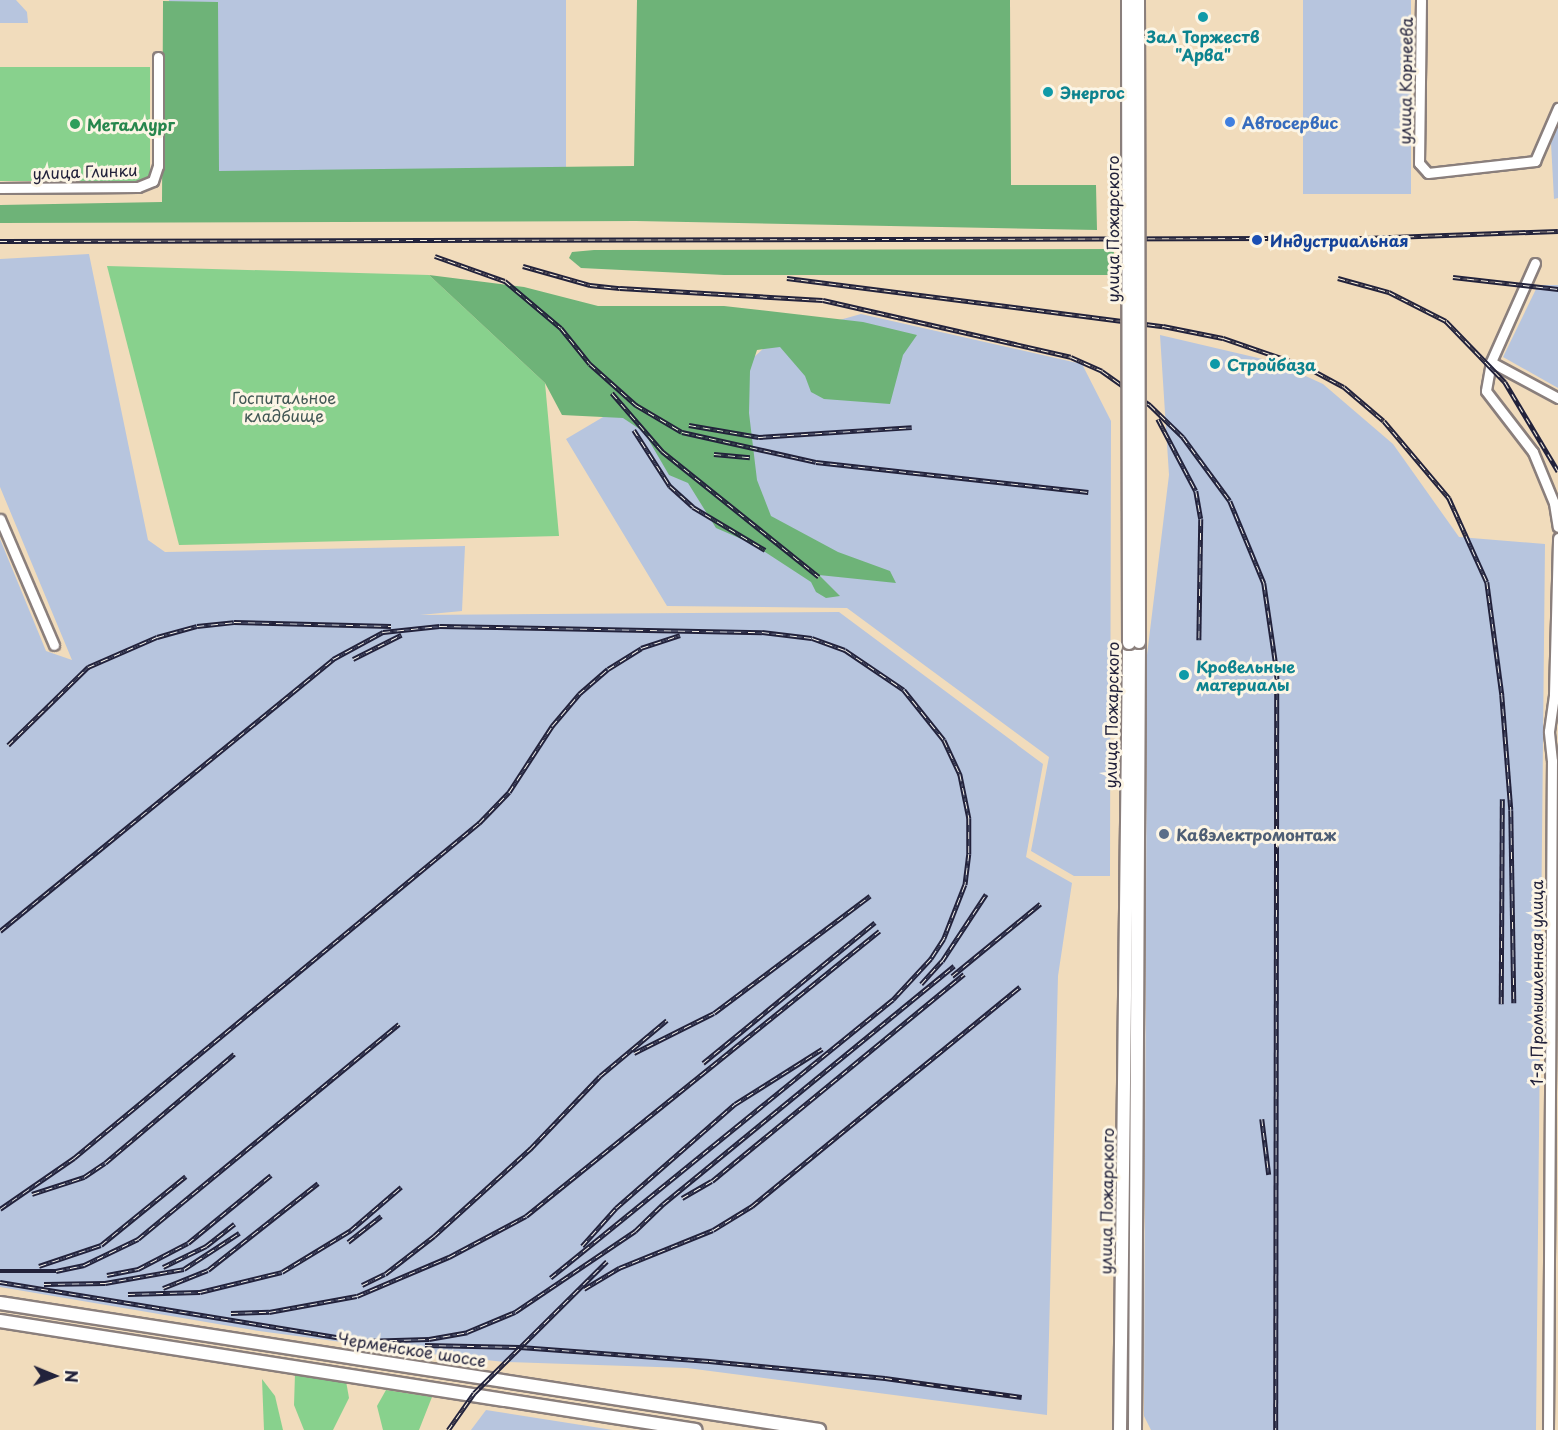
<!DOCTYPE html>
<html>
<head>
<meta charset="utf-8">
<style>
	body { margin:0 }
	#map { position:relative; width:1558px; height:1430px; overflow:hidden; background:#f1dcbc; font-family:"Playpen Sans",sans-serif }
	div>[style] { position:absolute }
	.industrial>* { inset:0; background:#b7c5de; transform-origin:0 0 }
	.green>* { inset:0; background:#88d18d; transform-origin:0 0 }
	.forest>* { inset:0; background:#6eb378 }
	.roads { filter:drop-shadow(2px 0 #8a7f7c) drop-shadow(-2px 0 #8a7f7c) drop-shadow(0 2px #8a7f7c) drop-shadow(0 -2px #8a7f7c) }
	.minor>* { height:9px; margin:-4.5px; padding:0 4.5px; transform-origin:4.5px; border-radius:4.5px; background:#fff }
	.major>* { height:12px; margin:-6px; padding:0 6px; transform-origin:6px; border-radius:6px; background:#fff }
	.rail>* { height:4.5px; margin-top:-2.25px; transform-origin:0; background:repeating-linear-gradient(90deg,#fcf5e5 0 7px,#22223b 0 14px); box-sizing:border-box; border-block:2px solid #22223b }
	.bridges { filter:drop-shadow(2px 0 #8a7f7c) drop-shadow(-2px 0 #8a7f7c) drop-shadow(0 2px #8a7f7c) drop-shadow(0 -2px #8a7f7c) }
	.major-bridge>* { height:12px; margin:-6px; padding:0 6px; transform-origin:6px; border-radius:6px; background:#fff }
	.dots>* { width:16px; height:16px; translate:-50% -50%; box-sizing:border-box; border:3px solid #fcf5e5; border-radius:50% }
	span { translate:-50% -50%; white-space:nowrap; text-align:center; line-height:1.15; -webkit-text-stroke:6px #fcf5e5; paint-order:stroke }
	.culture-label { font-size:16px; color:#0d838f; font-weight:700 }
	.left { translate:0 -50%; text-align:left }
	.street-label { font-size:16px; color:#22223b }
	.shop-label { font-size:16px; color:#366cbe; font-weight:700 }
	.leisure-label { font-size:16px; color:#27864d; font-weight:700 }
	.transit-label { font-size:16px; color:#164399; font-weight:700 }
	.park-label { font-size:16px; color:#415754 }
	.service-label { font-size:16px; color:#4e5e75; font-weight:700 }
	.north { position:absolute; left:24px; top:1346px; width:60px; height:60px; -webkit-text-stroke:4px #fcf5e5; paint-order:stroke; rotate:91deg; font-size:16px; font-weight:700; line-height:24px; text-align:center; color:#22223b }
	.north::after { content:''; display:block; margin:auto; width:21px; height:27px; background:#22223b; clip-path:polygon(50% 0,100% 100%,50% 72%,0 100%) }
</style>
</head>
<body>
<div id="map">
	<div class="industrial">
		<i style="clip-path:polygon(0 0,16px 0,27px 12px,28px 23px,0 23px)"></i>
		<i style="left:169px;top:0;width:397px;height:197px"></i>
		<i style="left:1303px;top:0;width:108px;height:194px"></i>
		<i style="clip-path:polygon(1558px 126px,1558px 198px,1554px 199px,1551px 143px)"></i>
		<i style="clip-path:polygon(89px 254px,148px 540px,165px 552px,465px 546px,462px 611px,420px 615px,839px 612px,1043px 764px,1026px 857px,1072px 883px,1058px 976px,1047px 1415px,687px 1368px,505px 1362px,439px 1355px,259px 1331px,0 1287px,0 539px,46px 651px,72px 660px,0 487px,0 259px)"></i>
		<i style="clip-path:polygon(1538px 285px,1558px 285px,1558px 388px,1503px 357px)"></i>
		<i style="clip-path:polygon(861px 314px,1082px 364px,1111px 421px,1110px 876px,1074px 876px,1031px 851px,1049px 757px,847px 608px,667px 606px,566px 439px,620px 407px,753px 358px,775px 338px)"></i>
		<i style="clip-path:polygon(1160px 335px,1275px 362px,1323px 384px,1393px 444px,1459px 537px,1545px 544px,1536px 1430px,1151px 1430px,1144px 1416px,1147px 655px,1169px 475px)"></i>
		<i style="clip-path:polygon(486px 1410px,613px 1430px,471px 1430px)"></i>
	</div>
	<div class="green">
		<i style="left:0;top:67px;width:150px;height:114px"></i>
		<i style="clip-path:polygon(107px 266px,429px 275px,545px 383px,559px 536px,179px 545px)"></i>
		<i style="clip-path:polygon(295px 1374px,346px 1381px,349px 1398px,333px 1430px,304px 1430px,294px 1405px)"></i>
		<i style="clip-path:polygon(262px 1379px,275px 1396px,283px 1430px,264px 1430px)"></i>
		<i style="clip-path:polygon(386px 1390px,432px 1397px,419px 1430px,383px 1430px,377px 1406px)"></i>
	</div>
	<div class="forest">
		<i style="clip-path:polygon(637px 0,1010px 0,1011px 185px,1096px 185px,1097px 230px,636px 221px,0 223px,0 205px,162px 202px,163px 1px,218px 2px,219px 171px,634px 166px)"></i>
		<i style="clip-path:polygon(1114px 249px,1113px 275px,724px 275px,581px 268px,569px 258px,572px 252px,594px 250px)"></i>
		<i style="clip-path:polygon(429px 275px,524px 287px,598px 306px,724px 306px,863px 322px,917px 335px,903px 355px,890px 404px,824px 399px,811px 392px,805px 376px,780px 347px,757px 350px,750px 371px,749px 413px,757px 480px,771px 516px,838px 552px,890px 571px,896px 583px,819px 575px,840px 596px,826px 598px,816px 592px,811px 582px,753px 544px,716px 528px,688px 483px,669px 475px,644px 432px,623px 418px,562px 415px,545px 383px)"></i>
	</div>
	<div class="roads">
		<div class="minor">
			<i style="left:1421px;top:0;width:163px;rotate:90.7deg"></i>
			<i style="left:1419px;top:163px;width:13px;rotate:48deg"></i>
			<i style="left:1428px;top:173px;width:108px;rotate:-6.4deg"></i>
			<i style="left:1535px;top:161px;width:58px;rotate:-66.5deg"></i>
			<i style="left:0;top:188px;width:138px;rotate:-0.4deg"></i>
			<i style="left:138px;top:187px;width:16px;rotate:-22deg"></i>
			<i style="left:153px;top:181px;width:16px;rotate:-72deg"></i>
			<i style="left:158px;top:166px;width:109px;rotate:-90deg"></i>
			<i style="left:1535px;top:263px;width:108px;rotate:114deg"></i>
			<i style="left:1491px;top:362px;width:29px;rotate:100deg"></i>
			<i style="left:1486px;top:391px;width:77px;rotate:52.4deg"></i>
			<i style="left:1533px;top:452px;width:55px;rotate:67.6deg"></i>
			<i style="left:1554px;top:503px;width:24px;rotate:81deg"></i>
			<i style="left:1491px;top:362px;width:76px;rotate:28.2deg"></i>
			<i style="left:0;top:519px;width:137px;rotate:66.8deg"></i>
			<i style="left:1548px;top:1430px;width:669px;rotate:-89.66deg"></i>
			<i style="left:1552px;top:761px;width:30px;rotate:-96deg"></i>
			<i style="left:1549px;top:731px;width:37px;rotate:-82deg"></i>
			<i style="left:1554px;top:694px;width:156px;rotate:-88.5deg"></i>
		</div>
		<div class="major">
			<i style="left:0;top:1303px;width:829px;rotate:8.81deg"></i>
			<i style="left:0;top:1321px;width:704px;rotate:8.9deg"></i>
			<i style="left:1120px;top:1430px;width:787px;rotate:-89.34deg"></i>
			<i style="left:1135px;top:1430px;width:788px;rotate:-89.71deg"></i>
		</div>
	</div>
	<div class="rail">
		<i style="left:0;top:241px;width:1365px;rotate:-0.13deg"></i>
		<i style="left:1365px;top:238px;width:193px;rotate:-2.1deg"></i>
		<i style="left:435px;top:256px;width:74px;rotate:19.7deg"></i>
		<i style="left:505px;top:281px;width:73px;rotate:40deg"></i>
		<i style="left:561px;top:328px;width:46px;rotate:51.1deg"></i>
		<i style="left:590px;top:364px;width:62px;rotate:41.7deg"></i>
		<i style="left:636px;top:405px;width:53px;rotate:30.4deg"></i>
		<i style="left:682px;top:432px;width:137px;rotate:12.6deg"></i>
		<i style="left:816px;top:462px;width:274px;rotate:6.3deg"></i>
		<i style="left:523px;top:266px;width:70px;rotate:15.8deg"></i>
		<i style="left:590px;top:285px;width:30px;rotate:6deg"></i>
		<i style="left:620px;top:288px;width:203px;rotate:3.4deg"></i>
		<i style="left:823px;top:300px;width:254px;rotate:12.9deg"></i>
		<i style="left:1071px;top:357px;width:34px;rotate:24deg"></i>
		<i style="left:1102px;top:371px;width:59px;rotate:35.3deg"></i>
		<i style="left:1150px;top:405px;width:46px;rotate:44.1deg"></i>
		<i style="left:1183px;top:437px;width:79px;rotate:53.7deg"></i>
		<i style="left:1230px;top:501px;width:89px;rotate:67.5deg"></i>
		<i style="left:1264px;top:583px;width:90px;rotate:81.7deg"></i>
		<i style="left:1277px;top:672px;width:758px;rotate:90.08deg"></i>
		<i style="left:1453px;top:277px;width:106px;rotate:6.5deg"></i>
		<i style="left:787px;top:278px;width:379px;rotate:7.3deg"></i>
		<i style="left:1163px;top:326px;width:61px;rotate:11.3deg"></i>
		<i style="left:1223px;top:338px;width:87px;rotate:18.9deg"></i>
		<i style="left:1305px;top:366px;width:44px;rotate:28.3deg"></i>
		<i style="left:1344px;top:387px;width:52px;rotate:40.4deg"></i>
		<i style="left:1384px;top:421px;width:101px;rotate:49.8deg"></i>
		<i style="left:1449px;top:498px;width:92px;rotate:65.7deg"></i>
		<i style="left:1487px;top:582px;width:114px;rotate:82.4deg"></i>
		<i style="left:1502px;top:695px;width:115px;rotate:85.5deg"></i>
		<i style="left:1511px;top:810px;width:193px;rotate:89.1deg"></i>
		<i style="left:1338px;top:278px;width:53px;rotate:15.4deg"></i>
		<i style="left:1389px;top:292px;width:64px;rotate:27deg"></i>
		<i style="left:1446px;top:321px;width:85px;rotate:46deg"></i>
		<i style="left:1505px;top:382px;width:104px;rotate:59.2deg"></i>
		<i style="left:612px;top:393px;width:77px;rotate:49.2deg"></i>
		<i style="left:662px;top:451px;width:201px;rotate:38.7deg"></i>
		<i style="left:1158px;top:419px;width:81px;rotate:62.2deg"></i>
		<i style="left:1196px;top:491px;width:28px;rotate:80deg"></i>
		<i style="left:1201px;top:519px;width:121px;rotate:90.9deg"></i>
		<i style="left:689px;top:425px;width:71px;rotate:9.7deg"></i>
		<i style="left:759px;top:437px;width:153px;rotate:-3.7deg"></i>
		<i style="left:634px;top:430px;width:67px;rotate:57.3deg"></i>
		<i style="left:670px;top:486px;width:31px;rotate:42deg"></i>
		<i style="left:693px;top:507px;width:84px;rotate:30.8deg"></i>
		<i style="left:714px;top:454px;width:36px;rotate:5deg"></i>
		<i style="left:353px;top:659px;width:54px;rotate:-26.6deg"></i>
		<i style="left:8px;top:745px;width:112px;rotate:-44.3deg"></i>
		<i style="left:88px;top:667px;width:75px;rotate:-23.5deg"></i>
		<i style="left:157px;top:637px;width:41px;rotate:-15.4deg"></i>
		<i style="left:197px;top:626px;width:37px;rotate:-6deg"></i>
		<i style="left:234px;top:622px;width:157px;rotate:1.5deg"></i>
		<i style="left:0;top:931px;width:430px;rotate:-39.2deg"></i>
		<i style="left:333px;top:659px;width:57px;rotate:-28.4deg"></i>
		<i style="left:383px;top:632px;width:57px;rotate:-6deg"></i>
		<i style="left:440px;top:626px;width:322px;rotate:1.1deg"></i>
		<i style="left:762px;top:632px;width:50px;rotate:6.8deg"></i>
		<i style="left:812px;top:638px;width:35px;rotate:20deg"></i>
		<i style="left:845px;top:650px;width:71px;rotate:34.1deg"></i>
		<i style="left:904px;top:690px;width:64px;rotate:51.3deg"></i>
		<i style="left:944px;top:740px;width:38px;rotate:65deg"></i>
		<i style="left:960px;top:774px;width:45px;rotate:78.4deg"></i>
		<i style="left:969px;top:818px;width:36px;rotate:90deg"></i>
		<i style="left:969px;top:854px;width:31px;rotate:97deg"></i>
		<i style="left:965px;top:885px;width:58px;rotate:111.3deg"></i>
		<i style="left:944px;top:939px;width:24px;rotate:123deg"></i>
		<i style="left:931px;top:959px;width:56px;rotate:132.8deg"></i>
		<i style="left:893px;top:1000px;width:441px;rotate:140.9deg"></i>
		<i style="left:952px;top:976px;width:114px;rotate:-39.3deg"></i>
		<i style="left:921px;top:984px;width:31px;rotate:-48deg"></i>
		<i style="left:942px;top:961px;width:80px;rotate:-56.7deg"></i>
		<i style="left:1501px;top:1004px;width:205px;rotate:-89.7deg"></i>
		<i style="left:634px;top:1053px;width:89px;rotate:-26.6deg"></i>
		<i style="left:714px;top:1013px;width:195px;rotate:-36.9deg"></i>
		<i style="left:703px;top:1063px;width:222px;rotate:-39.3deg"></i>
		<i style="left:1262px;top:1119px;width:56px;rotate:82.9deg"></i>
		<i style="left:32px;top:1194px;width:55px;rotate:-18.1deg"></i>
		<i style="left:84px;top:1177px;width:25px;rotate:-34deg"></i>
		<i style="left:105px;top:1163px;width:169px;rotate:-40.2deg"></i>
		<i style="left:682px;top:1198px;width:34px;rotate:-30deg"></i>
		<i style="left:712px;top:1181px;width:326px;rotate:-39.4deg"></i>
		<i style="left:0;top:1209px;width:90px;rotate:-34.6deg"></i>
		<i style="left:74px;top:1158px;width:526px;rotate:-39.6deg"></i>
		<i style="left:479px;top:823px;width:43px;rotate:-45.9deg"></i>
		<i style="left:509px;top:792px;width:79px;rotate:-56.9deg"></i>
		<i style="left:552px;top:726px;width:42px;rotate:-49.8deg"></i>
		<i style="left:579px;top:694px;width:38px;rotate:-41deg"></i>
		<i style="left:608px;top:669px;width:39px;rotate:-32deg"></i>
		<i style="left:641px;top:648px;width:41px;rotate:-18.4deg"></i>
		<i style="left:348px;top:1242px;width:42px;rotate:-38.2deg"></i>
		<i style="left:582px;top:1246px;width:51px;rotate:-48.2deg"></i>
		<i style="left:616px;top:1208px;width:158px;rotate:-41.2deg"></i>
		<i style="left:735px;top:1104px;width:103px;rotate:-32.3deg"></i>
		<i style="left:39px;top:1266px;width:65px;rotate:-18.7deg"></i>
		<i style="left:101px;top:1245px;width:109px;rotate:-39.1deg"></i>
		<i style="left:163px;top:1267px;width:48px;rotate:-26deg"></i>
		<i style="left:206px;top:1246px;width:36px;rotate:-38deg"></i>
		<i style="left:0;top:1271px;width:56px"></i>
		<i style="left:56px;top:1271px;width:29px;rotate:-12deg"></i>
		<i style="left:84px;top:1265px;width:60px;rotate:-25.7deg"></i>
		<i style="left:138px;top:1239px;width:338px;rotate:-39.5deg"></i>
		<i style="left:107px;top:1275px;width:32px;rotate:-11deg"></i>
		<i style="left:138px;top:1269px;width:56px;rotate:-27.5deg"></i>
		<i style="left:188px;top:1243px;width:107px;rotate:-39.3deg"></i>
		<i style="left:0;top:1282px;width:367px;rotate:9.3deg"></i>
		<i style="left:362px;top:1341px;width:67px;rotate:-1.7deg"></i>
		<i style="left:429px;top:1339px;width:39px;rotate:-10deg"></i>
		<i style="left:467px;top:1332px;width:52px;rotate:-22.6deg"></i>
		<i style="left:515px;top:1312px;width:145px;rotate:-34deg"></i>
		<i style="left:635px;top:1231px;width:39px;rotate:-44deg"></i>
		<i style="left:663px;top:1204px;width:376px;rotate:-39.3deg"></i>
		<i style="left:44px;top:1284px;width:61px;rotate:-0.9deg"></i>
		<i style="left:105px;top:1283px;width:80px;rotate:-10deg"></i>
		<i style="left:184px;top:1269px;width:66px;rotate:-33.2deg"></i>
		<i style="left:362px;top:1285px;width:25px;rotate:-26deg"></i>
		<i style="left:385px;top:1274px;width:62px;rotate:-37.8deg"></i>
		<i style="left:434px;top:1236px;width:130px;rotate:-42.2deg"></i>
		<i style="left:530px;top:1149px;width:101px;rotate:-46.2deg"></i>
		<i style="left:600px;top:1076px;width:87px;rotate:-39.9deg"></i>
		<i style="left:163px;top:1288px;width:48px;rotate:-21.8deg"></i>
		<i style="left:208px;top:1270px;width:140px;rotate:-38.3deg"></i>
		<i style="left:584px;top:1289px;width:41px;rotate:-31deg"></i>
		<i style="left:619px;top:1268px;width:101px;rotate:-22deg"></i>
		<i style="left:713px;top:1230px;width:46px;rotate:-31.6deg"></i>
		<i style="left:752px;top:1206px;width:346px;rotate:-39.3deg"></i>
		<i style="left:128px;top:1294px;width:72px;rotate:-1.6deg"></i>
		<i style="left:200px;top:1292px;width:84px;rotate:-13.7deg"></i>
		<i style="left:282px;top:1272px;width:81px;rotate:-31.3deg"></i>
		<i style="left:351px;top:1230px;width:66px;rotate:-40.7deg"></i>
		<i style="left:231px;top:1313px;width:38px;rotate:-2deg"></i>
		<i style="left:269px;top:1312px;width:89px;rotate:-10.3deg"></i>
		<i style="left:357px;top:1296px;width:100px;rotate:-23deg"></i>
		<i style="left:449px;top:1257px;width:87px;rotate:-28deg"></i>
		<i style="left:526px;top:1216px;width:454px;rotate:-38.9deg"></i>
		<i style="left:425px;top:1345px;width:95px;rotate:1.2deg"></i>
		<i style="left:520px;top:1347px;width:190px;rotate:4.2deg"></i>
		<i style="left:709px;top:1361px;width:177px;rotate:5.5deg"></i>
		<i style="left:885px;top:1378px;width:138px;rotate:7.9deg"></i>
		<i style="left:448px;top:1430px;width:45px;rotate:-54.9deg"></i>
		<i style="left:474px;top:1393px;width:187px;rotate:-44.8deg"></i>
	</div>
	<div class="bridges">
		<div class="major-bridge">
			<i style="left:1128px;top:0;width:643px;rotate:89.91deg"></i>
			<i style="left:1138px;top:0;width:642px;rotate:89.91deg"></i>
		</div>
	</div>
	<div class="dots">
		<i style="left:1203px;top:17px;background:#0f9aa8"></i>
		<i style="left:1048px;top:92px;background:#0f9aa8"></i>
		<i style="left:1230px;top:122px;background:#3f7fe0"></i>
		<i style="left:75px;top:124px;background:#2e9e5b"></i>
		<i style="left:1257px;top:240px;background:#1a4fb4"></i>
		<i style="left:1215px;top:364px;background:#0f9aa8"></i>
		<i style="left:1184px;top:675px;background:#0f9aa8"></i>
		<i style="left:1164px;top:834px;background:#5c6f8a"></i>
	</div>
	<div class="culture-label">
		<span style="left:1203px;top:45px">Зал Торжеств<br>"Арва"</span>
		<span class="left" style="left:1060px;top:92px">Энергос</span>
		<span class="left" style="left:1227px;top:364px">Стройбаза</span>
		<span class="left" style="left:1196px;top:675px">Кровельные<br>материалы</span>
	</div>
	<div class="street-label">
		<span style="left:1405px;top:81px;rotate:-89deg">улица Корнеева</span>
		<span style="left:85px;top:171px;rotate:-2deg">улица Глинки</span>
		<span style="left:1112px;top:229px;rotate:-90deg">улица Пожарского</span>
		<span style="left:1111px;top:715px;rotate:-89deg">улица Пожарского</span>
		<span style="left:1536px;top:983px;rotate:-90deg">1-я Промышленная улица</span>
		<span style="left:1106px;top:1201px;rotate:-89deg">улица Пожарского</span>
		<span style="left:412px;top:1349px;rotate:9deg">Черменское шоссе</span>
	</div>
	<div class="shop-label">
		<span class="left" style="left:1242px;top:122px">Автосервис</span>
	</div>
	<div class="leisure-label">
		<span class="left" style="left:87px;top:124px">Металлург</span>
	</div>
	<div class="transit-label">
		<span class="left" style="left:1270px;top:240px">Индустриальная</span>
	</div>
	<div class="park-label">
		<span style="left:284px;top:406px">Госпитальное<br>кладбище</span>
	</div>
	<div class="service-label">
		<span class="left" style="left:1176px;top:834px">Кавэлектромонтаж</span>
	</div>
	<div class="north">N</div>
</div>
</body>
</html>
